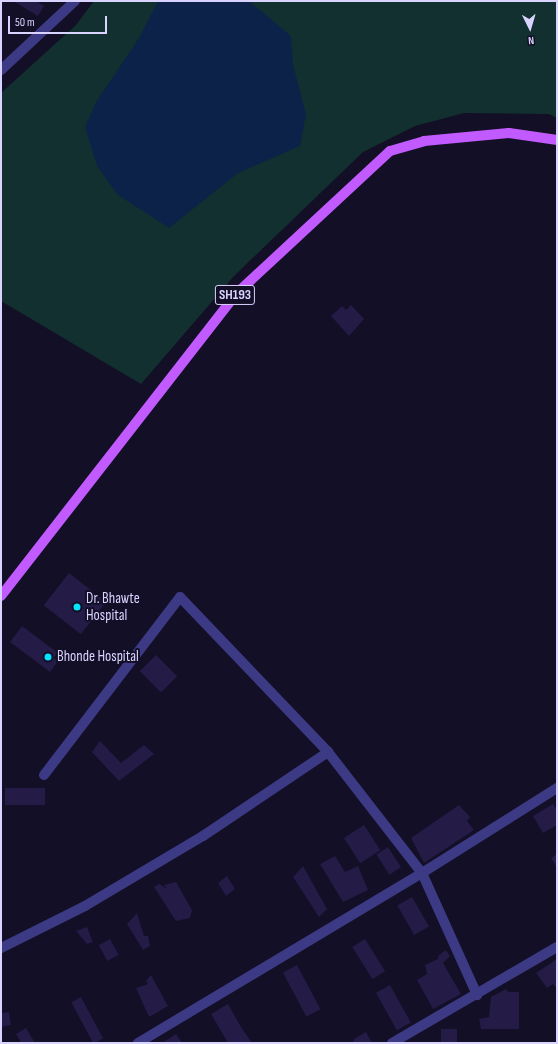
<!DOCTYPE html>
<html>
<head>
<meta charset="utf-8">
<style>
	body { margin:0 }
	#map { position:relative; width:558px; height:1044px; overflow:hidden; background:#130f26; font-family:"Sofia Sans Condensed",sans-serif }
	div>[style] { position:absolute }
	.green>* { inset:0; background:#12302f }
	.water>* { inset:0; background:#0c2248 }
	.building>* { inset:0; background:#241b47; transform-origin:0 0 }
	.minor>* { height:10px; margin:-5px; padding:0 5px; transform-origin:5px; border-radius:5px; background:#3d3a85 }
	.primary>* { height:10px; margin:-5px; padding:0 5px; transform-origin:5px; border-radius:5px; background:#c25bff }
	.dots>* { width:11px; height:11px; translate:-50% -50%; box-sizing:border-box; border:2px solid #130f26; border-radius:50% }
	span { translate:-50% -50%; white-space:nowrap; text-align:center; line-height:1.15; -webkit-text-stroke:4px #130f26; paint-order:stroke }
	.shield-label span { padding:1px 3px; background:#130f26; border:1px solid; border-radius:3px; -webkit-text-stroke-width:0 }
	.shield-label { font-size:14px; color:#d9d4ff; font-weight:700 }
	.poi-label { font-size:15px; color:#d9d4ff }
	.left { translate:0 -50%; text-align:left }
	.frame { position:absolute; inset:0; border:2px solid #d9d4ff; pointer-events:none }
	.north { position:absolute; left:510px; top:8px; width:40px; height:40px; -webkit-text-stroke:3px #130f26; paint-order:stroke; rotate:175deg; font-size:11px; font-weight:700; line-height:16px; text-align:center; color:#d9d4ff }
	.north::after { content:''; display:block; margin:auto; width:14px; height:18px; background:#d9d4ff; clip-path:polygon(50% 0,100% 100%,50% 72%,0 100%) }
	.scale { position:absolute; left:8px; top:16px; width:99px; height:18px; box-sizing:border-box; border:2px solid #d9d4ff; border-top:0; padding-left:5px; font-size:12px; line-height:14px; white-space:nowrap; color:#d9d4ff; -webkit-text-stroke:3px #130f26; paint-order:stroke }
</style>
</head>
<body>
<div id="map">
	<div class="green">
		<i style="clip-path:polygon(94px 1px,557px 1px,557px 118px,549px 114px,464px 113px,415px 126px,363px 152px,234px 276px,141px 384px,1px 301px,1px 93px,76px 25px)"></i>
	</div>
	<div class="water">
		<i style="clip-path:polygon(158px 1px,249px 1px,291px 36px,293px 65px,306px 114px,300px 146px,238px 173px,169px 228px,118px 195px,97px 166px,85px 127px,96px 102px,139px 38px)"></i>
	</div>
	<div class="building">
		<i style="clip-path:polygon(13px 1px,36px 1px,44px 6px,38px 16px)"></i>
		<i style="clip-path:polygon(351px 305px,364px 319px,349px 336px,331px 316px,342px 306px,346px 310px)"></i>
		<i style="left:69px;top:573px;width:47px;height:41px;rotate:38deg"></i>
		<i style="clip-path:polygon(22px 626px,58px 653px,54px 658px,58px 661px,50px 672px,10px 642px)"></i>
		<i style="left:156px;top:655px;width:30px;height:23px;rotate:45deg"></i>
		<i style="clip-path:polygon(100px 741px,121px 763px,144px 745px,154px 754px,119px 781px,92px 752px)"></i>
		<i style="left:45px;top:788px;width:17px;height:40px;rotate:90deg"></i>
		<i style="clip-path:polygon(553px 804px,557px 810px,557px 825px,543px 833px,533px 816px)"></i>
		<i style="clip-path:polygon(459px 805px,470px 817px,467px 821px,474px 830px,424px 863px,411px 838px)"></i>
		<i style="left:364px;top:825px;width:30px;height:24px;rotate:57deg"></i>
		<i style="left:388px;top:847px;width:24px;height:14px;rotate:57deg"></i>
		<i style="clip-path:polygon(557px 854px,557px 868px,551px 858px)"></i>
		<i style="clip-path:polygon(335px 856px,345px 872px,358px 866px,368px 890px,343px 902px,320px 864px)"></i>
		<i style="clip-path:polygon(303px 866px,327px 909px,319px 917px,293px 877px)"></i>
		<i style="clip-path:polygon(227px 876px,235px 889px,226px 896px,218px 883px)"></i>
		<i style="clip-path:polygon(176px 882px,192px 910px,190px 918px,176px 921px,154px 887px,159px 884px,167px 889px,164px 885px)"></i>
		<i style="left:412px;top:897px;width:34px;height:17px;rotate:60deg"></i>
		<i style="clip-path:polygon(137px 913px,144px 936px,148px 936px,150px 946px,143px 950px,127px 924px)"></i>
		<i style="clip-path:polygon(87px 927px,93px 942px,87px 944px,76px 931px)"></i>
		<i style="left:110px;top:939px;width:18px;height:13px;rotate:61deg"></i>
		<i style="left:365px;top:939px;width:38px;height:15px;rotate:58deg"></i>
		<i style="clip-path:polygon(446px 950px,450px 956px,443px 963px,461px 994px,433px 1009px,417px 980px,427px 974px,425px 965px,438px 959px,439px 955px)"></i>
		<i style="clip-path:polygon(557px 959px,557px 989px,553px 984px,547px 988px,536px 973px)"></i>
		<i style="left:297px;top:965px;width:50px;height:16px;rotate:62deg"></i>
		<i style="clip-path:polygon(151px 975px,168px 1006px,149px 1017px,136px 988px,148px 984px,146px 981px)"></i>
		<i style="left:390px;top:985px;width:43px;height:16px;rotate:61deg"></i>
		<i style="clip-path:polygon(506px 989px,508px 992px,519px 992px,519px 1029px,481px 1029px,479px 1019px,489px 1017px,491px 997px)"></i>
		<i style="left:81px;top:997px;width:47px;height:11px;rotate:62deg"></i>
		<i style="clip-path:polygon(228px 1004px,241px 1027px,252px 1043px,228px 1043px,211px 1014px)"></i>
		<i style="clip-path:polygon(9px 1012px,11px 1025px,1px 1027px,1px 1013px)"></i>
		<i style="clip-path:polygon(26px 1028px,35px 1043px,21px 1043px,16px 1034px)"></i>
		<i style="left:457px;top:1029px;width:14px;height:16px;rotate:90deg"></i>
		<i style="clip-path:polygon(366px 1032px,372px 1043px,353px 1043px,354px 1039px)"></i>
		<i style="clip-path:polygon(176px 1034px,182px 1043px,162px 1043px)"></i>
	</div>
	<div class="minor">
		<i style="left:1px;top:70px;width:101px;rotate:-43deg"></i>
		<i style="left:44px;top:775px;width:224px;rotate:-52.6deg"></i>
		<i style="left:180px;top:597px;width:214px;rotate:46.3deg"></i>
		<i style="left:328px;top:752px;width:153px;rotate:52.2deg"></i>
		<i style="left:422px;top:873px;width:134px;rotate:65.7deg"></i>
		<i style="left:1px;top:948px;width:94px;rotate:-26.6deg"></i>
		<i style="left:85px;top:906px;width:137px;rotate:-30.7deg"></i>
		<i style="left:203px;top:836px;width:151px;rotate:-33.9deg"></i>
		<i style="left:138px;top:1043px;width:331px;rotate:-30.9deg"></i>
		<i style="left:422px;top:873px;width:160px;rotate:-32.2deg"></i>
		<i style="left:392px;top:1043px;width:191px;rotate:-30.2deg"></i>
	</div>
	<div class="primary">
		<i style="left:1px;top:596px;width:383px;rotate:-52.1deg"></i>
		<i style="left:236px;top:294px;width:210px;rotate:-42.9deg"></i>
		<i style="left:390px;top:151px;width:35px;rotate:-16deg"></i>
		<i style="left:424px;top:141px;width:85px;rotate:-5.4deg"></i>
		<i style="left:509px;top:133px;width:49px;rotate:8.3deg"></i>
	</div>
	<div class="dots">
		<i style="left:77px;top:607px;background:#00e5ff"></i>
		<i style="left:48px;top:657px;background:#00e5ff"></i>
	</div>
	<div class="shield-label">
		<span style="left:235px;top:295px">SH193</span>
	</div>
	<div class="poi-label">
		<span class="left" style="left:86px;top:607px">Dr. Bhawte<br>Hospital</span>
		<span class="left" style="left:57px;top:657px">Bhonde Hospital</span>
	</div>
	<div class="frame"></div>
	<div class="north">N</div>
	<div class="scale">50 m</div>
</div>
</body>
</html>
